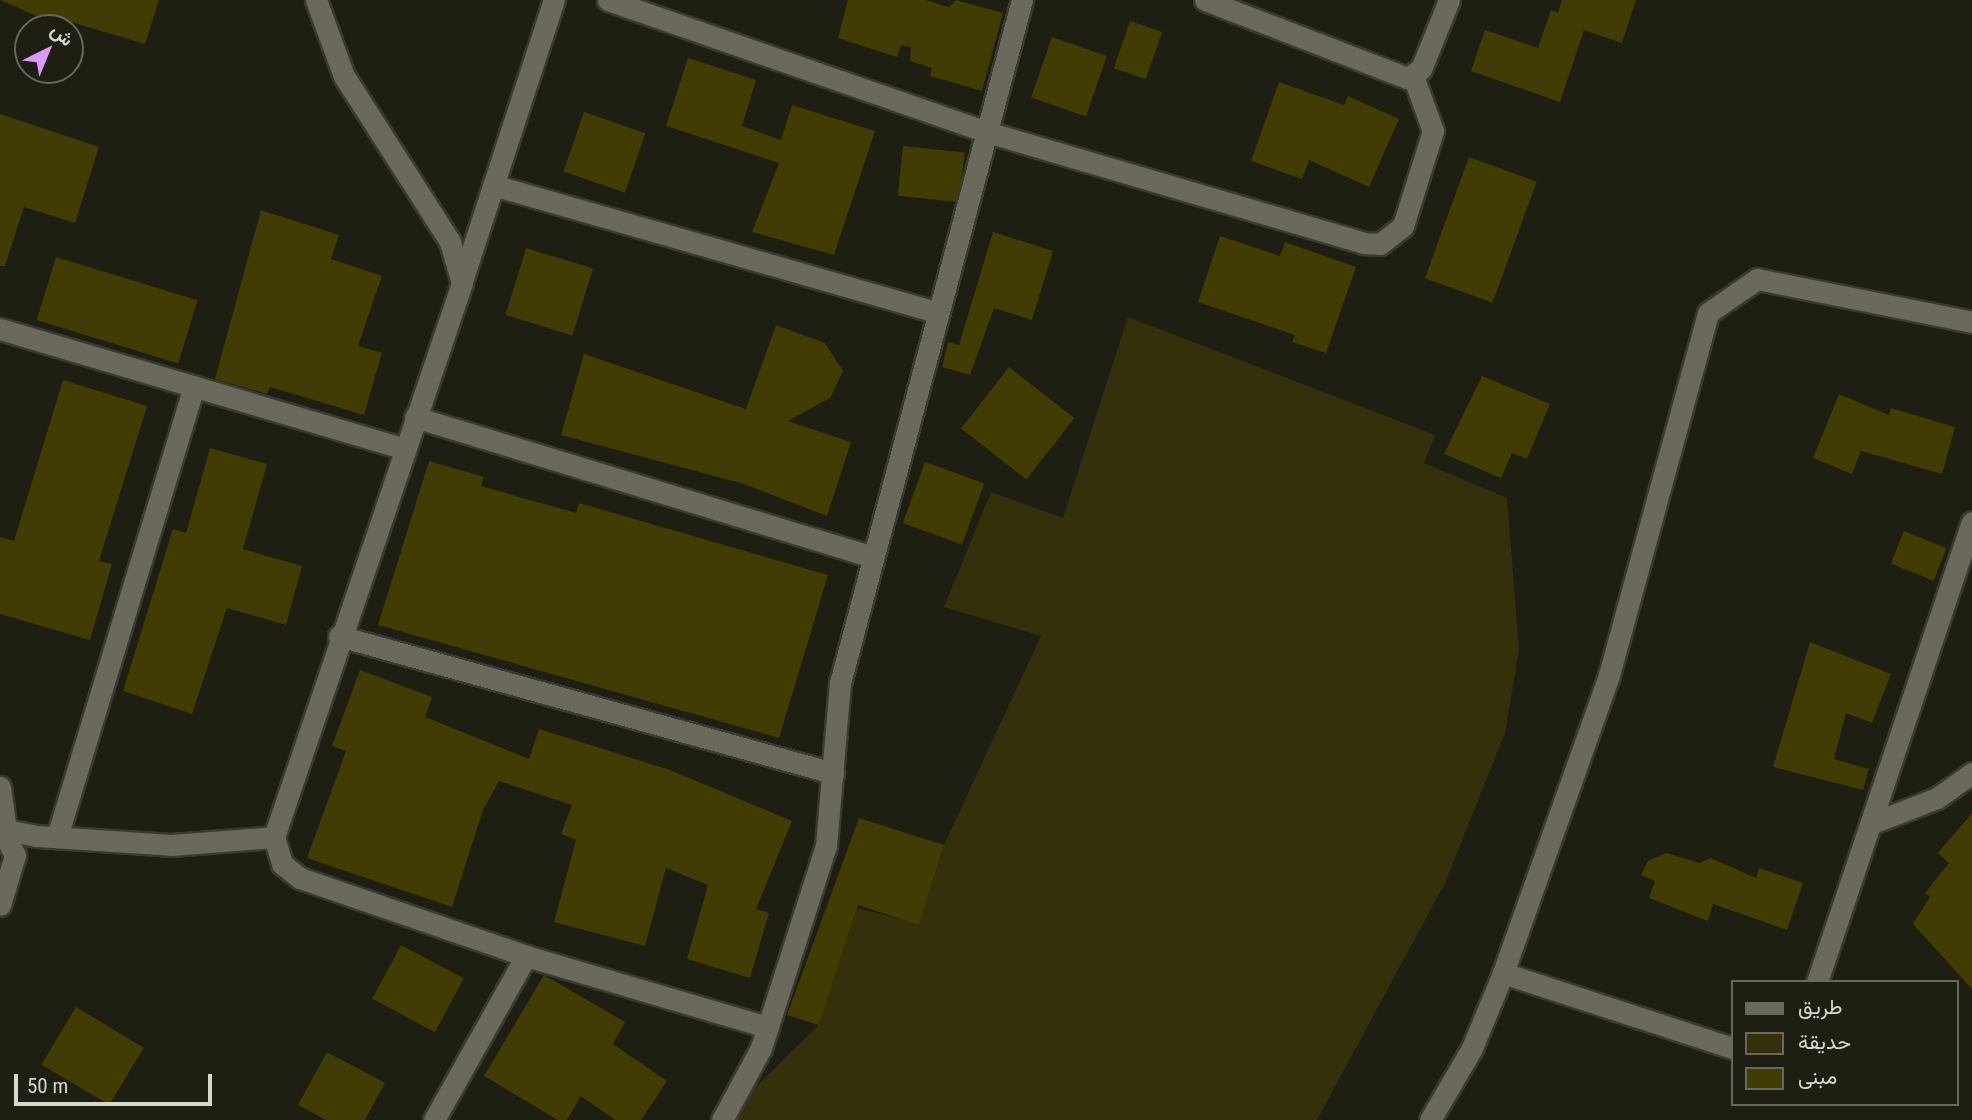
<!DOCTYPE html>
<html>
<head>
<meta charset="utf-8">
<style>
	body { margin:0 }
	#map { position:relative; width:1972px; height:1120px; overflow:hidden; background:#1f1e13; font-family:"Roboto Condensed",Vazirmatn,sans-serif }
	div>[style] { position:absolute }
	.green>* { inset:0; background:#34300b }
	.building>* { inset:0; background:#413b04; transform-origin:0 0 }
	.roads { filter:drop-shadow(2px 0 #3a3a33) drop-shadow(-2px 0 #3a3a33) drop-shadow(0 2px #3a3a33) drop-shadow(0 -2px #3a3a33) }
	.minor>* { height:21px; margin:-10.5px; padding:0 10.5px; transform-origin:10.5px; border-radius:10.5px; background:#6a695c }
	span { translate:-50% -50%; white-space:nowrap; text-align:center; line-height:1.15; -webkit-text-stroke:5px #1f1e13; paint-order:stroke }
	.legend { position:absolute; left:1731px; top:980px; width:228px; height:126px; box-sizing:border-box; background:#1f1e13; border:2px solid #69685f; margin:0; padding:9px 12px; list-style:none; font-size:21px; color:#d7d7d0 }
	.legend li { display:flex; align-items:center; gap:14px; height:35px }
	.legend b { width:35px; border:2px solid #69685f }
	.north { position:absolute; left:14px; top:14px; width:70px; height:70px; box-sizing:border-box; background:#1f1e13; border:2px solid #69685f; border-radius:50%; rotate:43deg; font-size:19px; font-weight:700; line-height:28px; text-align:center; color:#d7d7d0 }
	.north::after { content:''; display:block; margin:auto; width:24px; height:32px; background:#d89bf8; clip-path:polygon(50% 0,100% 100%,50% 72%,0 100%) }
	.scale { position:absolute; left:14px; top:1074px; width:198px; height:32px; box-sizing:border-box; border:4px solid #d7d7d0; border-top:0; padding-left:9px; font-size:21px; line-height:24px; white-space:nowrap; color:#d7d7d0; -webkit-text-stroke:5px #1f1e13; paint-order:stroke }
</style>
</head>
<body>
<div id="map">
	<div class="green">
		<i style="clip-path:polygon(1128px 317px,1435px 435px,1424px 463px,1507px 498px,1519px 650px,1505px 733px,1445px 883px,1317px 1120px,722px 1120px,819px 1025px,857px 908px,919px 924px,944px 845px,1041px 636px,944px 607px,991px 492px,1063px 518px)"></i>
	</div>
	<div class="building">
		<i style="clip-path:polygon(0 0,159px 0,145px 44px,71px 22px,64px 28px)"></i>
		<i style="clip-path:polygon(848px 0,926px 0,949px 7px,956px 0,1003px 13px,982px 91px,930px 76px,932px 68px,910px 61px,911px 47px,901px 45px,897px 57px,838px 38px)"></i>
		<i style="clip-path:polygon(1562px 0,1636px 0,1622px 43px,1584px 30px,1560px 102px,1471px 71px,1485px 30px,1538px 48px,1551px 10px,1558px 13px)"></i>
		<i style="left:1130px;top:21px;width:34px;height:50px;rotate:19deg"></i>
		<i style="left:1052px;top:37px;width:58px;height:64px;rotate:19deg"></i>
		<i style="clip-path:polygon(688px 58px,756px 80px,742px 126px,781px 140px,792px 105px,875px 131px,834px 255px,752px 232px,779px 163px,666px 126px)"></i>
		<i style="clip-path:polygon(1279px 82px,1344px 105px,1348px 96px,1399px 119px,1369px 187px,1309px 160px,1302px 179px,1251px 161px)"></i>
		<i style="left:584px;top:112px;width:65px;height:63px;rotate:19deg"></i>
		<i style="clip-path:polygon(0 114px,99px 147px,75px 223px,24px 207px,5px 266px,0 266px)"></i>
		<i style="left:903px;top:146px;width:62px;height:50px;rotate:6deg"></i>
		<i style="left:1469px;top:157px;width:72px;height:129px;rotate:20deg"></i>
		<i style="clip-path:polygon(261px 210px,339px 235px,331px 259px,382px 276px,358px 346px,382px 353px,364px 415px,270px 387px,267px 394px,215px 379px)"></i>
		<i style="clip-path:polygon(993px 232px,1053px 251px,1032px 320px,994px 308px,970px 375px,942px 367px,948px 342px,959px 345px)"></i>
		<i style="clip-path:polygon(1220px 236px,1280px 256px,1285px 242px,1356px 267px,1326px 353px,1292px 342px,1295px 335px,1198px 302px)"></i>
		<i style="left:526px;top:248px;width:70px;height:70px;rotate:17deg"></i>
		<i style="left:56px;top:257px;width:148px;height:66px;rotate:17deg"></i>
		<i style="clip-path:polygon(776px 325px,825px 343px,843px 371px,830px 398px,788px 421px,851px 442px,827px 516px,744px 484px,561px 435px,584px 354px,746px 409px)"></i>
		<i style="left:1009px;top:367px;width:83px;height:78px;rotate:38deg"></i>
		<i style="clip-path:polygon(1482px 376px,1550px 404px,1527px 459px,1512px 453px,1501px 478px,1444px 454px)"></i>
		<i style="clip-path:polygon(63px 380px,147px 406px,99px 561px,112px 564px,90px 640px,0 614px,0 537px,14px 541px)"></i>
		<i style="clip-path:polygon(1839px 394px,1889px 415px,1891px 408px,1955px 427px,1942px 474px,1861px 451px,1852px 474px,1813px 458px)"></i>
		<i style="clip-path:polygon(210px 448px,267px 464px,243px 549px,302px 566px,286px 625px,227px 608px,192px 714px,123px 691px,173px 529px,186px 533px)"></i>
		<i style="clip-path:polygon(429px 461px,484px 477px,481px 486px,576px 513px,579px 503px,828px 575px,779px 738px,378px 625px)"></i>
		<i style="left:925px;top:462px;width:63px;height:65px;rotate:20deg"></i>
		<i style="left:1904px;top:531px;width:46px;height:35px;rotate:22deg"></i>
		<i style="clip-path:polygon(1810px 642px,1891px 674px,1872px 723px,1846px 713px,1834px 759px,1869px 769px,1863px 790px,1773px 767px)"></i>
		<i style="clip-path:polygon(360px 670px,432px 697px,425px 717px,529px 759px,539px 729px,670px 770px,792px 821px,756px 909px,769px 913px,750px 978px,687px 959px,708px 885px,666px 868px,645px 946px,554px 922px,576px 840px,561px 834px,572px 805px,499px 781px,483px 810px,452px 907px,307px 858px,346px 751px,332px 746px)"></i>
		<i style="clip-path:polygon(1972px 813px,1972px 989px,1913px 924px,1930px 897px,1925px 893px,1949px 863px,1938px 853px)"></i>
		<i style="clip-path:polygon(859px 818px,944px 845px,919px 925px,858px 905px,819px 1025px,787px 1015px)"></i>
		<i style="clip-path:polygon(1666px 853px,1700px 863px,1711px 858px,1756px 878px,1759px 868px,1803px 883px,1787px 930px,1713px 904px,1708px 921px,1649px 898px,1655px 881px,1641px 875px,1648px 861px)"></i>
		<i style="left:401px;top:945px;width:71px;height:61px;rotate:28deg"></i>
		<i style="clip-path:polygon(544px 975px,625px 1022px,613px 1044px,667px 1081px,641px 1120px,615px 1120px,581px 1096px,567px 1120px,558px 1120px,484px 1076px)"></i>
		<i style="left:76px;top:1007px;width:79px;height:67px;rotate:31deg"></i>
		<i style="clip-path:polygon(327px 1052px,385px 1083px,365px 1120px,326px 1120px,298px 1105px)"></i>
	</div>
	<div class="roads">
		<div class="minor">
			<i style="left:316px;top:0;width:81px;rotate:69.8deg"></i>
			<i style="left:344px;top:76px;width:197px;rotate:57.4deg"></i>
			<i style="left:450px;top:242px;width:43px;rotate:73.7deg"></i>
			<i style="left:462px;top:283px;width:585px;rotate:108.74deg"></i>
			<i style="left:274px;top:837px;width:28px;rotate:73deg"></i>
			<i style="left:282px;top:864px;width:23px;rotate:38deg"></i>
			<i style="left:300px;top:878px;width:239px;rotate:19deg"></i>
			<i style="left:526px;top:956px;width:252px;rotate:16.4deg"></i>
			<i style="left:608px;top:0;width:401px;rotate:19.2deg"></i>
			<i style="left:987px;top:132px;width:392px;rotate:16.4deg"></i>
			<i style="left:1363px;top:243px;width:17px;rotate:3deg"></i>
			<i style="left:1380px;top:244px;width:29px;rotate:-38deg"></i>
			<i style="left:1403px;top:226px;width:100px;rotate:-72.5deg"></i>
			<i style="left:1433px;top:131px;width:59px;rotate:-110deg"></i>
			<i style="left:1205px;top:0;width:217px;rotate:21.1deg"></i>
			<i style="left:1407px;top:78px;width:17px;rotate:-33deg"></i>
			<i style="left:1421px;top:69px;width:74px;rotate:-67.9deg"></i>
			<i style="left:493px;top:185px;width:463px;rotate:16deg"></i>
			<i style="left:463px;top:278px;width:293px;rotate:-71.9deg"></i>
			<i style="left:0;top:329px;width:420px;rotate:16.5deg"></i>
			<i style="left:415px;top:417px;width:479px;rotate:17deg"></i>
			<i style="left:339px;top:636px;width:513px;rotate:15.5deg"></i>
			<i style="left:0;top:787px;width:43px;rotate:82.1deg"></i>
			<i style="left:6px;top:830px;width:32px;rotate:11deg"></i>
			<i style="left:37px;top:836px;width:134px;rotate:3.8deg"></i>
			<i style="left:171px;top:845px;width:103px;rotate:-4.4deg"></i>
			<i style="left:1870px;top:824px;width:72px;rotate:-21.2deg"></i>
			<i style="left:1937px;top:798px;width:43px;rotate:-35.5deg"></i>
			<i style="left:0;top:827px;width:32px;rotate:62deg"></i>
			<i style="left:15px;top:855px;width:52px;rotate:106.7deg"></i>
			<i style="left:57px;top:837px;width:471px;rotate:-73.1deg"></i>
			<i style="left:1503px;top:973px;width:241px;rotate:18.1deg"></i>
			<i style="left:1817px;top:982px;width:485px;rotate:-71.4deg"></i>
			<i style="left:434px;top:1120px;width:188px;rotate:-60.7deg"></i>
			<i style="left:722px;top:1120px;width:82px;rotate:-61.6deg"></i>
			<i style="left:761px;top:1048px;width:212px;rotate:-72.2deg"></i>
			<i style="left:826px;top:846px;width:164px;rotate:-85.1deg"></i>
			<i style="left:840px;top:683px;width:707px;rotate:-75.08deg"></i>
			<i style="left:1430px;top:1120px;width:83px;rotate:-59.7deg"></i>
			<i style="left:1472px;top:1048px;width:81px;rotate:-67.5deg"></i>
			<i style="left:1503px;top:973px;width:316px;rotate:-70.4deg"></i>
			<i style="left:1609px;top:675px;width:375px;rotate:-74.7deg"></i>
			<i style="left:1708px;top:313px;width:60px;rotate:-34.8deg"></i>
			<i style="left:1757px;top:279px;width:219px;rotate:11.3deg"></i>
		</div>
	</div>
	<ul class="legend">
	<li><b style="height:9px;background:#6a695c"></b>طريق</li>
	<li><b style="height:19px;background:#34300b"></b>حديقة</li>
	<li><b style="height:19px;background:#413b04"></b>مبنى</li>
	</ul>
	<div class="north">ش</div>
	<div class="scale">50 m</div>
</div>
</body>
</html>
